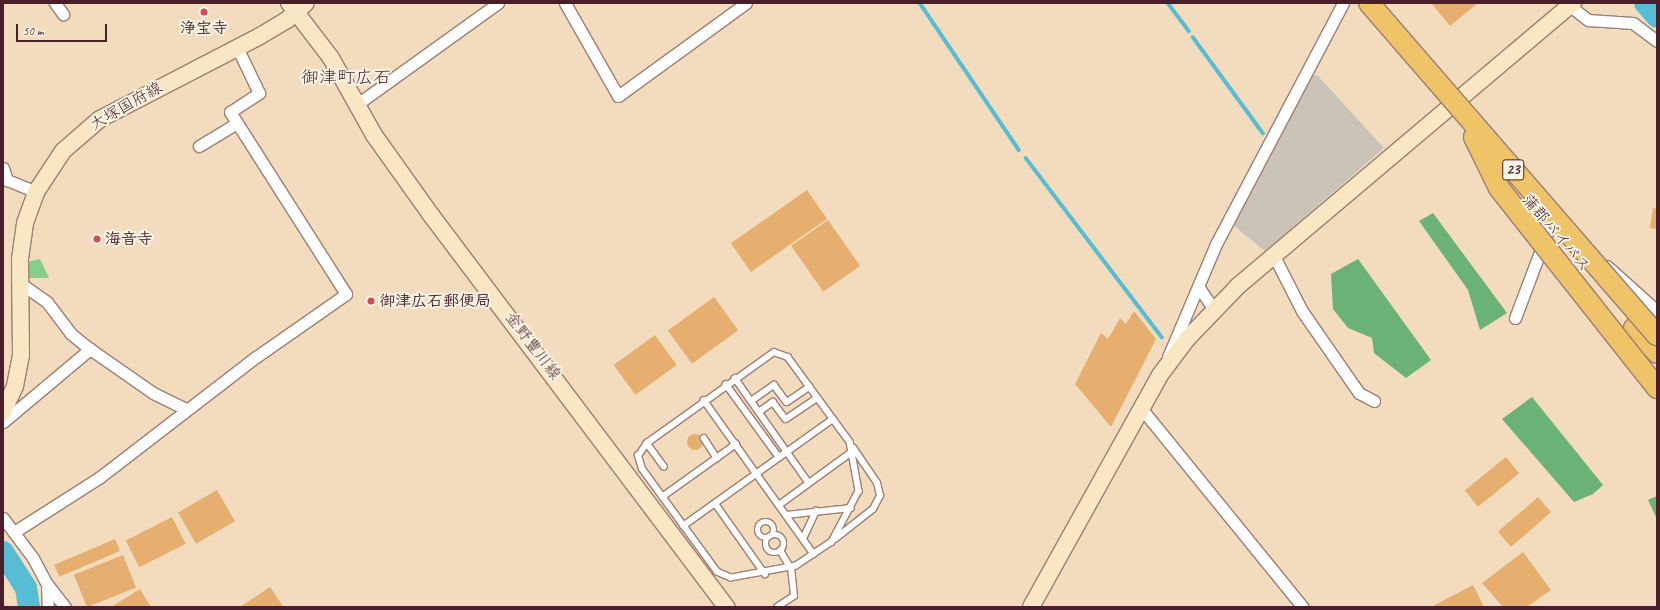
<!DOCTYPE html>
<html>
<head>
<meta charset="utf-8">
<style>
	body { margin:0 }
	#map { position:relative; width:1660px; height:610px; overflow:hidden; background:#f2dcbd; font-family:Caveat,"Klee One",sans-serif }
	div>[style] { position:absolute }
	.industrial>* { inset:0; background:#c9c3b8 }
	.green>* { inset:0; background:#84cf8c }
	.forest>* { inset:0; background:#6bb278 }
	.stream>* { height:3.5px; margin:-1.75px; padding:0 1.75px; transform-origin:1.75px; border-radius:1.75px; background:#56bdd4 }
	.river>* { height:22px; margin:-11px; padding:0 11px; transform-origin:11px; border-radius:11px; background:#56bdd4 }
	.building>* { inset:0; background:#e7af6f; transform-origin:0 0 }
	.round { border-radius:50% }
	.roads { filter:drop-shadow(1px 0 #9e7e74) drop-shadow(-1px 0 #9e7e74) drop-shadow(0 1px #9e7e74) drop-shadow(0 -1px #9e7e74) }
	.lane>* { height:5.5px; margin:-2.75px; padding:0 2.75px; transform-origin:2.75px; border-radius:2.75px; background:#fff }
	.lane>.ring { margin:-2.75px; padding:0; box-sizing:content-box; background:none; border:5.5px solid #fff; border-radius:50% }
	.street>* { height:11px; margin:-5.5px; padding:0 5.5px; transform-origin:5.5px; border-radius:5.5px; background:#fff }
	.secondary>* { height:16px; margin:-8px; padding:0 8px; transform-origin:8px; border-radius:8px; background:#f9e7c3 }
	.highway>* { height:20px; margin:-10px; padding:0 10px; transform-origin:10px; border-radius:10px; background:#efc469 }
	.bridges { filter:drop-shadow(1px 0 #9e7e74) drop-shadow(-1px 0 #9e7e74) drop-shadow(0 1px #9e7e74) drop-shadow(0 -1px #9e7e74) }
	.highway-bridge>* { height:20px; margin:-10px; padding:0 10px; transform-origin:10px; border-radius:10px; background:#efc469 }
	.dots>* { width:11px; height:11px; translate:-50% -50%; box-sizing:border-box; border:2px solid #fcf5e5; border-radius:50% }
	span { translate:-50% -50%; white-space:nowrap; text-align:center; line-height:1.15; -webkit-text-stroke:4px #fcf5e5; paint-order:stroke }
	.shield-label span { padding:1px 3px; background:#fcf5e5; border:1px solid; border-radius:3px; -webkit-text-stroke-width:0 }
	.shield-label { font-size:15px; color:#4a1f2b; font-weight:700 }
	.poi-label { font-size:16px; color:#4a1f2b; font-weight:700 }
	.left { translate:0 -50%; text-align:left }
	.street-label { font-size:16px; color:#4a1f2b }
	.quarter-label { font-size:18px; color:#4a1f2b }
	.frame { position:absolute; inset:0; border:4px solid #4a1f2b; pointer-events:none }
	.scale { position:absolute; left:16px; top:24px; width:91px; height:18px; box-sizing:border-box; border:2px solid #4a1f2b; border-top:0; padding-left:5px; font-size:12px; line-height:14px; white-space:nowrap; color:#4a1f2b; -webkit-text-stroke:3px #fcf5e5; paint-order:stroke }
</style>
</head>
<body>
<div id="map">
	<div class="industrial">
		<i style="clip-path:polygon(1317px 75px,1384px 148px,1265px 251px,1233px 225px,1312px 76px)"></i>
	</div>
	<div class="green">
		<i style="clip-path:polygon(40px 259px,49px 278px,26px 278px,26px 262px)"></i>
	</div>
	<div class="forest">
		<i style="clip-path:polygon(1433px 213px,1507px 313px,1480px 330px,1468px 290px,1419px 221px)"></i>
		<i style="clip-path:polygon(1358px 259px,1431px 360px,1406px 378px,1374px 353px,1372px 338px,1348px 328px,1333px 309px,1331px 274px)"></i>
		<i style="clip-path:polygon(1532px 397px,1603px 485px,1593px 494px,1574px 502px,1502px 419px)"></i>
		<i style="clip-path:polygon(1657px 496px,1657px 519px,1648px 500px)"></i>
	</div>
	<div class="stream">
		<i style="left:920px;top:3px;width:177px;rotate:56deg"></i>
		<i style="left:1168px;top:3px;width:35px;rotate:53deg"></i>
		<i style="left:1193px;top:37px;width:119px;rotate:53.9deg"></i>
		<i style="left:1026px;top:158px;width:225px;rotate:52.8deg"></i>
	</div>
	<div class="river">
		<i style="left:1645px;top:3px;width:18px;rotate:49deg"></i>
		<i style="left:3px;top:552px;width:43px;rotate:57.4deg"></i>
		<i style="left:26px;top:588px;width:19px;rotate:81deg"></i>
	</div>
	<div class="building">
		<i style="clip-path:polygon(1431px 3px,1478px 3px,1450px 26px)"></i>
		<i style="left:807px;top:190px;width:35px;height:93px;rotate:55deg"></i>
		<i style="clip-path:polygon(1653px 208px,1657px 209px,1657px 229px,1650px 228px)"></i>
		<i style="left:828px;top:220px;width:56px;height:45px;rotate:55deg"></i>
		<i style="left:714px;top:297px;width:41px;height:57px;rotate:54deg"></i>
		<i style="clip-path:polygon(1134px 311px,1156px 339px,1111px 427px,1075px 384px,1101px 333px,1108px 339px,1120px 318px,1126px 324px)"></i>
		<i style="left:655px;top:335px;width:37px;height:51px;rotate:54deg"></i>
		<i class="round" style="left:687px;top:434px;width:16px;height:16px"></i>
		<i style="left:1506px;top:457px;width:21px;height:53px;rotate:51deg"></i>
		<i style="left:217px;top:490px;width:36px;height:45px;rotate:60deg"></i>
		<i style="left:1538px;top:497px;width:20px;height:53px;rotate:49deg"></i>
		<i style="left:172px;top:517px;width:30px;height:52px;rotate:63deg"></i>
		<i style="left:115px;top:539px;width:13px;height:66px;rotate:67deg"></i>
		<i style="clip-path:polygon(1523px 552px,1551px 590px,1527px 607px,1503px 607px,1482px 583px)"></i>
		<i style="left:123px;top:555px;width:35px;height:53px;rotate:68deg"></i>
		<i style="clip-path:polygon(1473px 585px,1484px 607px,1489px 607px,1431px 607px)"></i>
		<i style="clip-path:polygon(270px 587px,283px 606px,240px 607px)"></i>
		<i style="clip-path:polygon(140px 589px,151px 607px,115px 607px,114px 605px)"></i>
	</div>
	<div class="roads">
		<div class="lane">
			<i style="left:774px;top:352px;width:15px;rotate:20deg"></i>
			<i style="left:788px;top:357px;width:105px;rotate:53.9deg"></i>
			<i style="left:850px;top:442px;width:50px;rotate:79.6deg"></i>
			<i style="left:859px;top:491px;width:58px;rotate:117.9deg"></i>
			<i style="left:832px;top:542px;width:43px;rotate:146.3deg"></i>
			<i style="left:796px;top:566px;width:66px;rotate:169.5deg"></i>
			<i style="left:731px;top:578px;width:15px;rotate:-157deg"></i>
			<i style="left:717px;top:572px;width:127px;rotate:-126.1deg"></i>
			<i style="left:642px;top:469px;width:14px;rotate:-107deg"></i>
			<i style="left:638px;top:456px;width:16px;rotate:-55deg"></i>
			<i style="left:647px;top:443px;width:156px;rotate:-35.6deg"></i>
			<i style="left:735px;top:378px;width:128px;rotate:54.8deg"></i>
			<i style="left:726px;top:384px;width:90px;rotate:54deg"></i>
			<i style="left:704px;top:400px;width:189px;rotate:54.5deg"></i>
			<i style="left:751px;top:401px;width:28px;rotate:-35deg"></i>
			<i style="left:774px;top:385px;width:21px;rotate:53deg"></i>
			<i style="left:787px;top:402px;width:27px;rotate:-34deg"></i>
			<i style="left:759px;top:412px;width:17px;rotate:-36deg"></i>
			<i style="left:773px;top:402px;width:21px;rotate:53deg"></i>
			<i style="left:786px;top:419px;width:37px;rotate:-34deg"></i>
			<i style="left:704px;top:438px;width:24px;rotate:57deg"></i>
			<i style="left:647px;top:443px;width:29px;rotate:54deg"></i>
			<i style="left:662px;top:497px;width:91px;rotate:-35.6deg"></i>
			<i style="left:715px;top:503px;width:87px;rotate:54.8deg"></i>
			<i style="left:779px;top:505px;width:92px;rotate:-36.1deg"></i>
			<i style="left:786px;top:515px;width:65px;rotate:-6.1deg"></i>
			<i class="ring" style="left:758px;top:522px;width:10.5px;height:10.5px"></i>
			<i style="left:683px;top:526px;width:184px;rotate:-35.5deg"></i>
			<i class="ring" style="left:766px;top:535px;width:12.5px;height:12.5px"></i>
			<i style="left:803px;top:539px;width:31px;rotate:-65deg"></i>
			<i style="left:835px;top:539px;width:48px;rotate:-38.3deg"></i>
			<i style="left:873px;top:509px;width:15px;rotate:-62deg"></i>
			<i style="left:880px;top:496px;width:13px;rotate:-103deg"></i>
			<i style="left:877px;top:483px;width:42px;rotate:-124.4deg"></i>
			<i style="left:777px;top:607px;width:20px;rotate:-33deg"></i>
			<i style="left:794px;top:596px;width:27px;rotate:-96deg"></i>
			<i style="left:791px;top:569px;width:21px;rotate:-121deg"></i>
		</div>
		<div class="street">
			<i style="left:55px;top:3px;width:14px;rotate:54deg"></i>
			<i style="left:565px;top:3px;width:107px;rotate:60.3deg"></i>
			<i style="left:618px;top:96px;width:158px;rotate:-36deg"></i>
			<i style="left:1570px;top:6px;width:23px;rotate:38deg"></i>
			<i style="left:1588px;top:20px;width:45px;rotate:3.8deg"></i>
			<i style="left:1633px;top:23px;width:30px;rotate:37deg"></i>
			<i style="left:356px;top:105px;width:175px;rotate:-35.7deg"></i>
			<i style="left:199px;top:146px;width:44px;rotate:-31.2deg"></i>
			<i style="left:3px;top:168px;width:13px;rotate:72deg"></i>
			<i style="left:7px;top:180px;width:31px;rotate:22deg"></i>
			<i style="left:1274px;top:256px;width:62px;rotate:63deg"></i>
			<i style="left:1302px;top:311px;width:100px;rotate:55.2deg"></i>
			<i style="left:1359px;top:393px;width:17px;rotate:28deg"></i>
			<i style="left:1607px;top:266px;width:67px;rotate:42deg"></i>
			<i style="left:20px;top:283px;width:33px;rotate:35deg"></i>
			<i style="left:47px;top:302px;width:39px;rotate:53deg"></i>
			<i style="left:70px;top:333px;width:26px;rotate:39deg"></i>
			<i style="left:90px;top:349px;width:77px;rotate:34.9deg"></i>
			<i style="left:153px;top:393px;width:37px;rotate:26deg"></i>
			<i style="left:1198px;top:286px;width:29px;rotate:56deg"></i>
			<i style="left:1515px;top:318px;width:110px;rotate:-69.3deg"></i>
			<i style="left:1168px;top:357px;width:123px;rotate:-67deg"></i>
			<i style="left:1216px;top:244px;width:272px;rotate:-62.2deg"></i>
			<i style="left:1141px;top:408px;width:257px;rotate:50.9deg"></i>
			<i style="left:3px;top:422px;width:114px;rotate:-40deg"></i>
			<i style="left:3px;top:518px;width:50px;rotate:53.1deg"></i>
			<i style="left:33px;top:558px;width:30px;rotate:62deg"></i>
			<i style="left:47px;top:584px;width:23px;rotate:88deg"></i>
			<i style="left:14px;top:532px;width:102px;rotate:-32.6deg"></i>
			<i style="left:100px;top:477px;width:197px;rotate:-37.6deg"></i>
			<i style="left:256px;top:357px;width:110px;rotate:-35deg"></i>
			<i style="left:346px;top:294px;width:216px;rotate:-122.5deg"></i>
			<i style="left:230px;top:112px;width:35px;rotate:-33deg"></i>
			<i style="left:259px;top:93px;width:51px;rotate:-115.6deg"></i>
			<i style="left:47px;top:584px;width:29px;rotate:52deg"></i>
		</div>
		<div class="secondary">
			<i style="left:289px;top:3px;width:69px;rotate:52.6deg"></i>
			<i style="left:331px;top:58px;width:88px;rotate:60.8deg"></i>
			<i style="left:374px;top:135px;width:98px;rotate:54.5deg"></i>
			<i style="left:431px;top:215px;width:491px;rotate:53deg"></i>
			<i style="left:3px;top:412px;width:29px;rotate:-65deg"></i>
			<i style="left:15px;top:386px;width:32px;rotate:-79deg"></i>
			<i style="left:21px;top:355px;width:96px;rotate:-90.6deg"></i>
			<i style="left:20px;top:259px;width:36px;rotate:-82deg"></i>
			<i style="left:25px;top:223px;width:33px;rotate:-70deg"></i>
			<i style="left:36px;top:192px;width:49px;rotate:-56.6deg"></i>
			<i style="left:63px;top:151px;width:49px;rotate:-40.9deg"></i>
			<i style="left:100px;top:119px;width:180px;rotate:-27.4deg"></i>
			<i style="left:260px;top:36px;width:31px;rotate:-31deg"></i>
			<i style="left:287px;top:20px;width:25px;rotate:-42deg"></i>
			<i style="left:1031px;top:607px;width:265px;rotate:-60.9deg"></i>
			<i style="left:1160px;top:375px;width:45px;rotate:-53.1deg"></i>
			<i style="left:1187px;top:339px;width:74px;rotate:-46.1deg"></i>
			<i style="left:1238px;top:286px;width:439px;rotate:-40.2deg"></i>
		</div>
		<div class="highway">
			<i style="left:1634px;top:328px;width:34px;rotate:47deg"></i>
		</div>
	</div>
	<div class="bridges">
		<div class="highway-bridge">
			<i style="left:1369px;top:3px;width:440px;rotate:49.1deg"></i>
			<i style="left:1474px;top:137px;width:57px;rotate:63.9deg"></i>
			<i style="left:1499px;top:188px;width:255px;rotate:51.7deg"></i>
		</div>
	</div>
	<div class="dots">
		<i style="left:204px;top:12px;background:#d1495b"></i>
		<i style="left:97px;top:239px;background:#d1495b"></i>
		<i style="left:371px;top:301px;background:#d1495b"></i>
	</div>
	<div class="shield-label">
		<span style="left:1513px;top:170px">23</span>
	</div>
	<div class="poi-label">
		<span style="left:204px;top:28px">浄宝寺</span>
		<span class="left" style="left:105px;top:239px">海音寺</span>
		<span class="left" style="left:379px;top:301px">御津広石郵便局</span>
	</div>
	<div class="street-label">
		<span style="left:126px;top:106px;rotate:-30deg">大塚国府線</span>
		<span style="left:1556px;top:233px;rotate:50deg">蒲郡バイパス</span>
		<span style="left:533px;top:346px;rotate:53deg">金野豊川線</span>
	</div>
	<div class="quarter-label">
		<span style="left:346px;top:77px">御津町広石</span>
	</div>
	<div class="frame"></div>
	<div class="scale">50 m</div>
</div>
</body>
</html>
